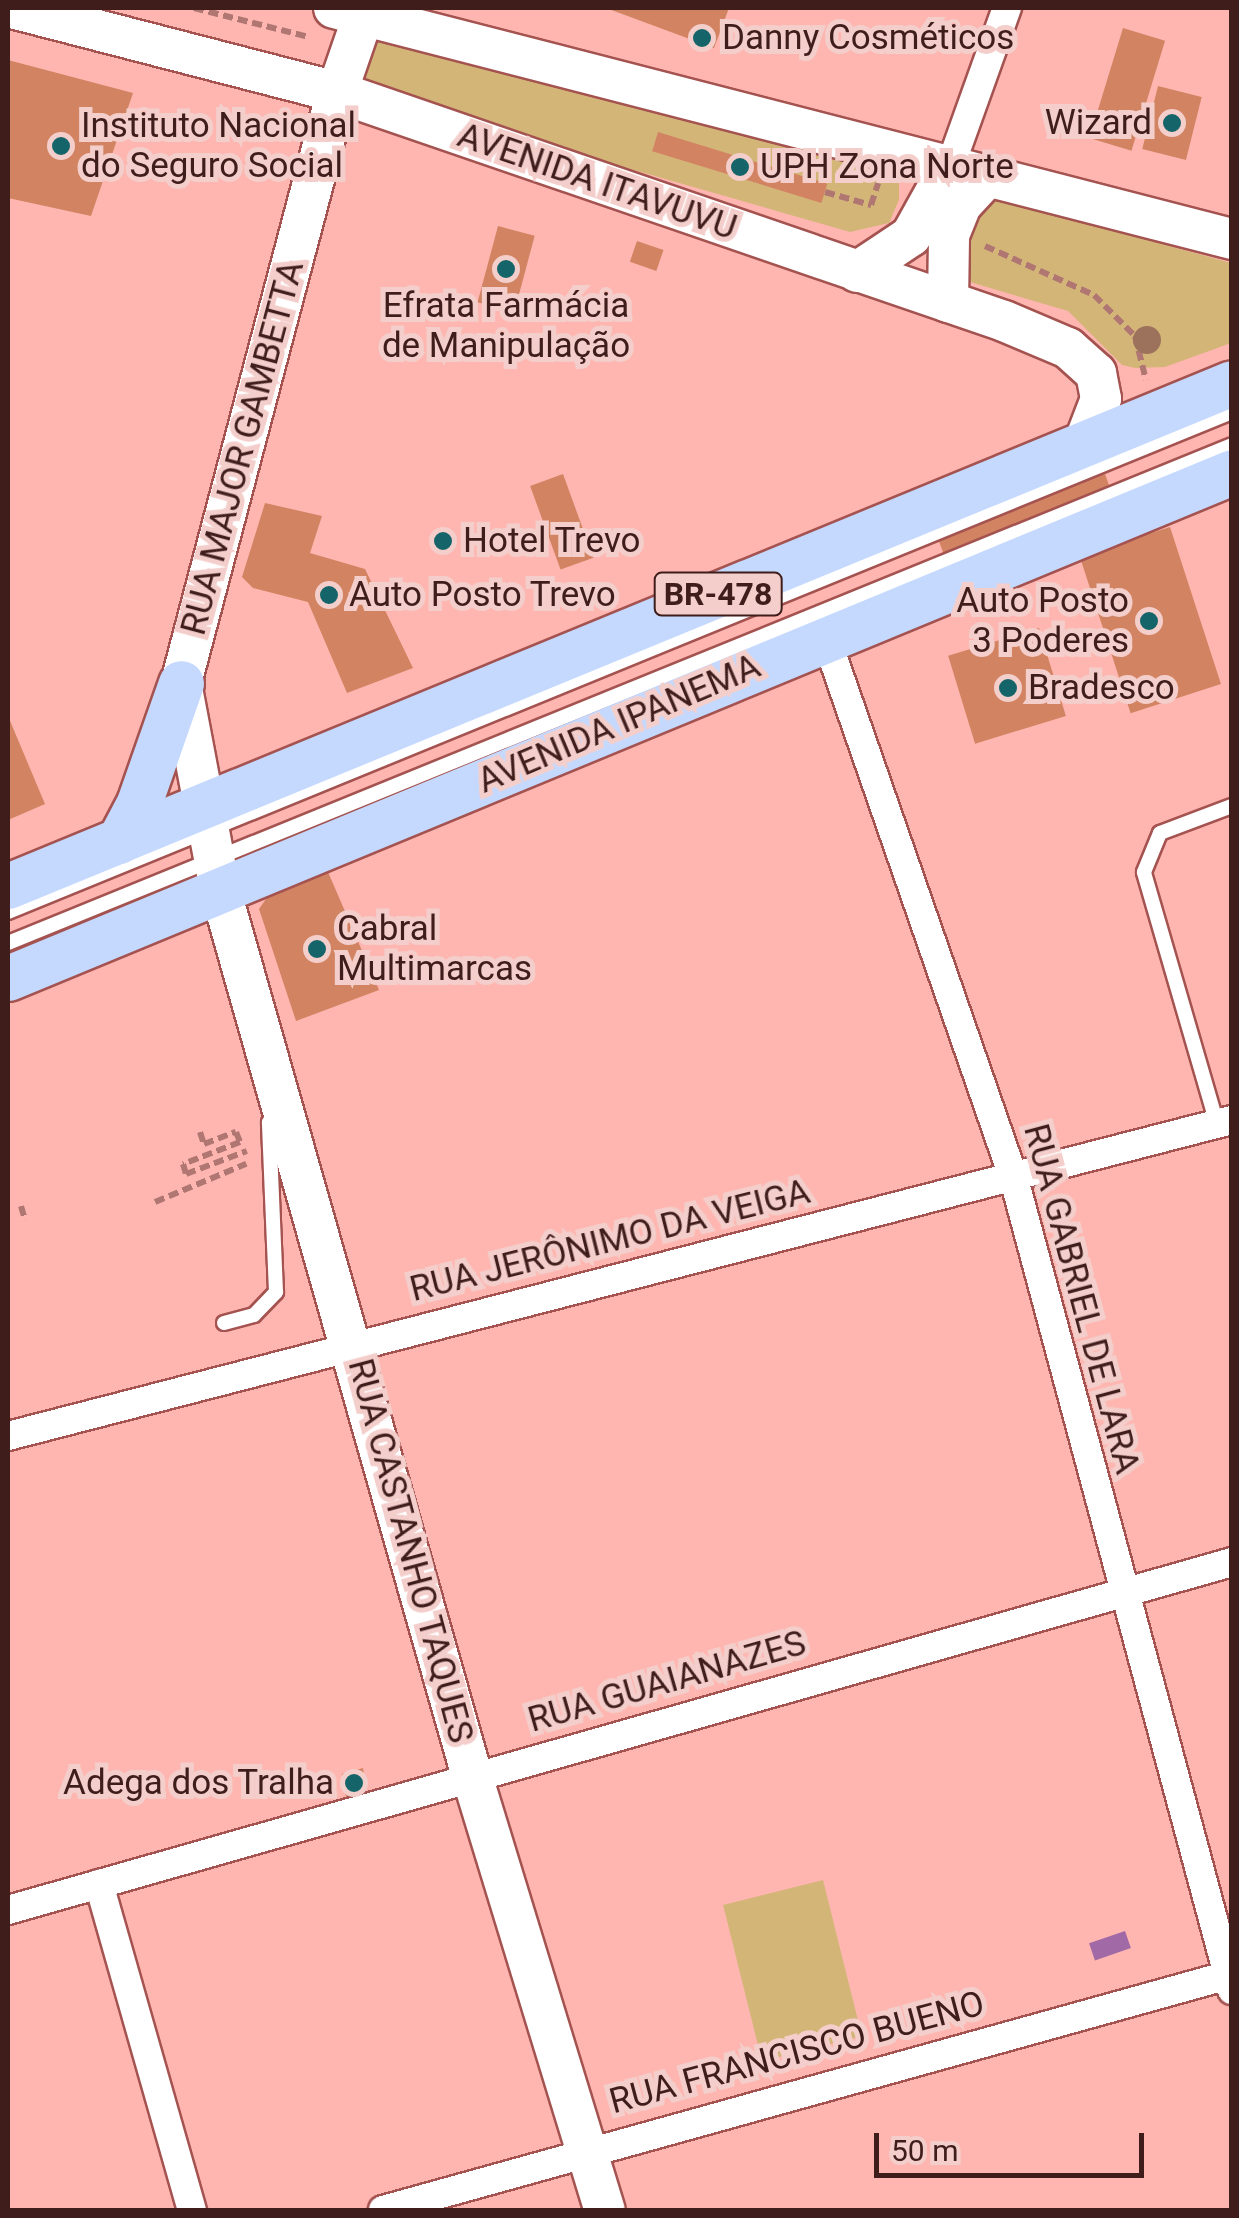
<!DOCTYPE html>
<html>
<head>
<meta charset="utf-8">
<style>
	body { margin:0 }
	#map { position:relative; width:1239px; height:2218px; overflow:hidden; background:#ffb6b0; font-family:Roboto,sans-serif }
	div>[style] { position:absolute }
	.green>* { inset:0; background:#d4b578; transform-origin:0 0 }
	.water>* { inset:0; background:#a16aa6; transform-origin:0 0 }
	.building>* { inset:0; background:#d28462; transform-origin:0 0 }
	.path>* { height:6px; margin-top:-3px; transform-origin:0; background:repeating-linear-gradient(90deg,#af7672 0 10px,transparent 0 15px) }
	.roads { filter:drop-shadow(2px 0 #a45350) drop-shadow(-2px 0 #a45350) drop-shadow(0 2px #a45350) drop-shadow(0 -2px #a45350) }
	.lane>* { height:14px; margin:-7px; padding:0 7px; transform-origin:7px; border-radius:7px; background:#fff }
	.street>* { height:28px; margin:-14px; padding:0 14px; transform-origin:14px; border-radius:14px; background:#fff }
	.secondary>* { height:40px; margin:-20px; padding:0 20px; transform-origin:20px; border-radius:20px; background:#fff }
	.primary>* { height:45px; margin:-22.5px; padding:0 22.5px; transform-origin:22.5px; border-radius:22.5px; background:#c5d9fe }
	.trees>* { width:28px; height:28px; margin:-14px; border-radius:50%; background:#9c725c }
	.dots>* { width:28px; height:28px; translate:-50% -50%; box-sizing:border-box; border:5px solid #f3cecb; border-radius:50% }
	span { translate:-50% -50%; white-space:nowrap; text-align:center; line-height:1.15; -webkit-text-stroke:10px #f3cecb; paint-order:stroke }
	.shield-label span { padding:2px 8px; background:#f3cecb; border:2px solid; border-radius:8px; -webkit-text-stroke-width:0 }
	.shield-label { font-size:32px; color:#3f1d1b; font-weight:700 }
	.poi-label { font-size:35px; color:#3f1d1b }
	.left { translate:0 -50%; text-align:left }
	.right { translate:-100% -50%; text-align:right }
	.street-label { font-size:35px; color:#3f1d1b }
	.frame { position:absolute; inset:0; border:10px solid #3f1d1b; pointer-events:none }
	.scale { position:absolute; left:874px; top:2133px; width:270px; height:45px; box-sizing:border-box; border:5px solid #3f1d1b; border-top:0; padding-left:12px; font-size:30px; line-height:35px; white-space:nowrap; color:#3f1d1b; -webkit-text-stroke:8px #f3cecb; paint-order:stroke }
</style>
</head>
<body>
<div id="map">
	<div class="green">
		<i style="clip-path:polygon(368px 36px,887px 173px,899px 180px,899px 200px,889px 223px,850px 232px,358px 91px)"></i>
		<i style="clip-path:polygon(992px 197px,1231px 263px,1231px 343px,1165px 367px,1135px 368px,1122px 365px,1068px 311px,963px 280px,968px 221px)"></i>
		<i style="left:823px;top:1880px;width:161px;height:103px;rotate:76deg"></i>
	</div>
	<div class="water">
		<i style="left:1125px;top:1931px;width:18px;height:38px;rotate:71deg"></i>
	</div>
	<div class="building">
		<i style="clip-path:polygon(606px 8px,729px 8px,714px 48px)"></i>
		<i style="left:1123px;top:28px;width:44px;height:115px;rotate:17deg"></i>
		<i style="clip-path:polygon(8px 60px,133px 93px,91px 216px,8px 198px)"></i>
		<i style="left:1158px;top:86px;width:45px;height:65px;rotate:14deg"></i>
		<i style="left:658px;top:132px;width:177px;height:20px;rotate:17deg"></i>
		<i style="left:498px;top:226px;width:38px;height:79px;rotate:15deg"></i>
		<i style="left:637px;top:241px;width:28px;height:22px;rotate:19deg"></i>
		<i style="left:563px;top:474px;width:89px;height:35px;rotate:70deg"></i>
		<i style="left:1105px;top:474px;width:20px;height:179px;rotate:70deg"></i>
		<i style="clip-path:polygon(265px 503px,322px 516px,310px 553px,365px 569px,413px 668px,347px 693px,308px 602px,253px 588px,242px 577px)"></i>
		<i style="left:1170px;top:527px;width:165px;height:95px;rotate:72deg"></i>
		<i style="left:1039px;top:628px;width:92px;height:95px;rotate:73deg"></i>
		<i style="clip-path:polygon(8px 716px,45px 804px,8px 820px)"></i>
		<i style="clip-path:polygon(328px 872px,379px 990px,296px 1021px,259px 909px,270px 893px)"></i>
		<i style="clip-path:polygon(363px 1768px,366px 1792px,346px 1797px,342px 1774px)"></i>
	</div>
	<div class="path">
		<i style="left:194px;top:8px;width:119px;rotate:14.2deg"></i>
		<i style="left:825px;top:192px;width:48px;rotate:15.8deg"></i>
		<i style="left:871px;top:205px;width:23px;rotate:-72deg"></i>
		<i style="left:985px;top:246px;width:120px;rotate:24.2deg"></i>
		<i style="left:1094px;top:295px;width:58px;rotate:45deg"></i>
		<i style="left:1135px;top:336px;width:45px;rotate:76deg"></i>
		<i style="left:200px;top:1132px;width:13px;rotate:72deg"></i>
		<i style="left:204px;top:1144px;width:34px;rotate:-21deg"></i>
		<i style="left:236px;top:1132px;width:11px;rotate:68deg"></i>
		<i style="left:240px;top:1142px;width:61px;rotate:158.9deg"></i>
		<i style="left:183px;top:1164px;width:10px;rotate:73deg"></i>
		<i style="left:186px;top:1174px;width:65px;rotate:-20.7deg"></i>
		<i style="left:155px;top:1202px;width:99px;rotate:-22.7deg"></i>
		<i style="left:21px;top:1206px;width:15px;rotate:74deg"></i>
	</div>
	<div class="roads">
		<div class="lane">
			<i style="left:8px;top:912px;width:1322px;rotate:-22.22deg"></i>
			<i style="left:8px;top:943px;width:1321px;rotate:-22.14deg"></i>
			<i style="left:1217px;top:1124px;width:262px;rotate:-106.2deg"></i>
			<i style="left:1144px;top:872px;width:42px;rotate:-67.7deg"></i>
			<i style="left:1160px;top:833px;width:77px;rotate:-20.6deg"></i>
			<i style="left:224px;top:1323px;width:31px;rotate:-15deg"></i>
			<i style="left:254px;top:1315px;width:32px;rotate:-46deg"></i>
			<i style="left:276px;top:1292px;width:170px;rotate:-92.4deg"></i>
		</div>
		<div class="street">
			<i style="left:951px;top:164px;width:166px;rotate:-70.3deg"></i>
			<i style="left:826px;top:638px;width:573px;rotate:70.84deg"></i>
			<i style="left:1014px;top:1179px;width:840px;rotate:74.95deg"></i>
			<i style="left:8px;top:1436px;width:1264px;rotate:-14.48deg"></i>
			<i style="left:99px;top:1884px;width:339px;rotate:74.1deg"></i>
			<i style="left:8px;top:1910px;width:1273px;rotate:-15.87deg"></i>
			<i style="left:383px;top:2210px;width:881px;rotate:-15.53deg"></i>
		</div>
		<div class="secondary">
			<i style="left:12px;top:8px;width:336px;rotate:14.5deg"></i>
			<i style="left:337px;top:92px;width:705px;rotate:18.95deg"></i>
			<i style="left:1004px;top:321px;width:69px;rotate:22.9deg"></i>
			<i style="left:1068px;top:348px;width:38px;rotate:42deg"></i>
			<i style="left:1096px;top:373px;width:26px;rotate:79deg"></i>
			<i style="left:1101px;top:399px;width:47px;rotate:111.1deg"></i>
			<i style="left:334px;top:8px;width:927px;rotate:14.43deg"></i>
			<i style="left:366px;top:8px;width:89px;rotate:109deg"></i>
			<i style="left:337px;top:92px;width:611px;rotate:104.79deg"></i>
			<i style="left:181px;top:683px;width:210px;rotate:79.3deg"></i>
			<i style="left:220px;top:889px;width:922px;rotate:74.14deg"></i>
			<i style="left:472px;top:1776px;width:454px;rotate:73deg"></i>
			<i style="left:857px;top:272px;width:65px;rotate:-33.7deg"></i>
			<i style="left:911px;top:236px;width:82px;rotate:-60.9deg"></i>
			<i style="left:948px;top:302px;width:67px;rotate:-89.1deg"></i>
			<i style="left:949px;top:235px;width:32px;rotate:-68deg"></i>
			<i style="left:961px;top:205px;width:38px;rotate:-47deg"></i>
		</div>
		<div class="primary">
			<i style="left:119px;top:841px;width:43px;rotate:-62.2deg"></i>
			<i style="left:139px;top:803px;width:127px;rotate:-70.7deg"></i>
			<i style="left:8px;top:886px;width:1323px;rotate:-22.34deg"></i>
			<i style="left:8px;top:978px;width:1324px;rotate:-22.46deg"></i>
		</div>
	</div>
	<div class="trees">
		<i style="left:1147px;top:340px"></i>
	</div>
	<div class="dots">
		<i style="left:702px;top:38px;background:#15646a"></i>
		<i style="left:1172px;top:123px;background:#15646a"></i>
		<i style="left:61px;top:146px;background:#15646a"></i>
		<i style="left:740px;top:167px;background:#15646a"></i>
		<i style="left:506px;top:269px;background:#15646a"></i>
		<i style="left:443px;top:541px;background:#15646a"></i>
		<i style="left:329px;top:595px;background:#15646a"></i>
		<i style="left:1149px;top:621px;background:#15646a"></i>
		<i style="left:1008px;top:688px;background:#15646a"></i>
		<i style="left:317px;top:949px;background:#15646a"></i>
		<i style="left:354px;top:1783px;background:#15646a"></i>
	</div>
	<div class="shield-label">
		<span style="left:718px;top:594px">BR-478</span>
	</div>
	<div class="poi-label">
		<span class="left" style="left:722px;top:38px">Danny Cosméticos</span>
		<span class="right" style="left:1152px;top:123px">Wizard</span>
		<span class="left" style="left:81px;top:146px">Instituto Nacional<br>do Seguro Social</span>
		<span class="left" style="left:760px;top:167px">UPH Zona Norte</span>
		<span style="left:506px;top:326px">Efrata Farmácia<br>de Manipulação</span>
		<span class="left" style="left:463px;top:541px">Hotel Trevo</span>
		<span class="left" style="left:349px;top:595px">Auto Posto Trevo</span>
		<span class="right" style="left:1129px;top:621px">Auto Posto<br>3 Poderes</span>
		<span class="left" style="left:1028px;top:688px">Bradesco</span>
		<span class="left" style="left:337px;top:949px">Cabral<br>Multimarcas</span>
		<span class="right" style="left:334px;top:1783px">Adega dos Tralha</span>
	</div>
	<div class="street-label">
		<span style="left:597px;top:182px;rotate:19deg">AVENIDA ITAVUVU</span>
		<span style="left:243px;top:448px;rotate:-75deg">RUA MAJOR GAMBETTA</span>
		<span style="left:619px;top:724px;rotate:-23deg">AVENIDA IPANEMA</span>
		<span style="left:610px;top:1241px;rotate:-14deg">RUA JERÔNIMO DA VEIGA</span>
		<span style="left:1081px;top:1299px;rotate:75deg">RUA GABRIEL DE LARA</span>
		<span style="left:410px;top:1551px;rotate:75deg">RUA CASTANHO TAQUES</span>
		<span style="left:667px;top:1682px;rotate:-16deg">RUA GUAIANAZES</span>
		<span style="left:797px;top:2053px;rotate:-15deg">RUA FRANCISCO BUENO</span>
	</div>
	<div class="frame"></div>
	<div class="scale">50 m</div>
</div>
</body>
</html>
